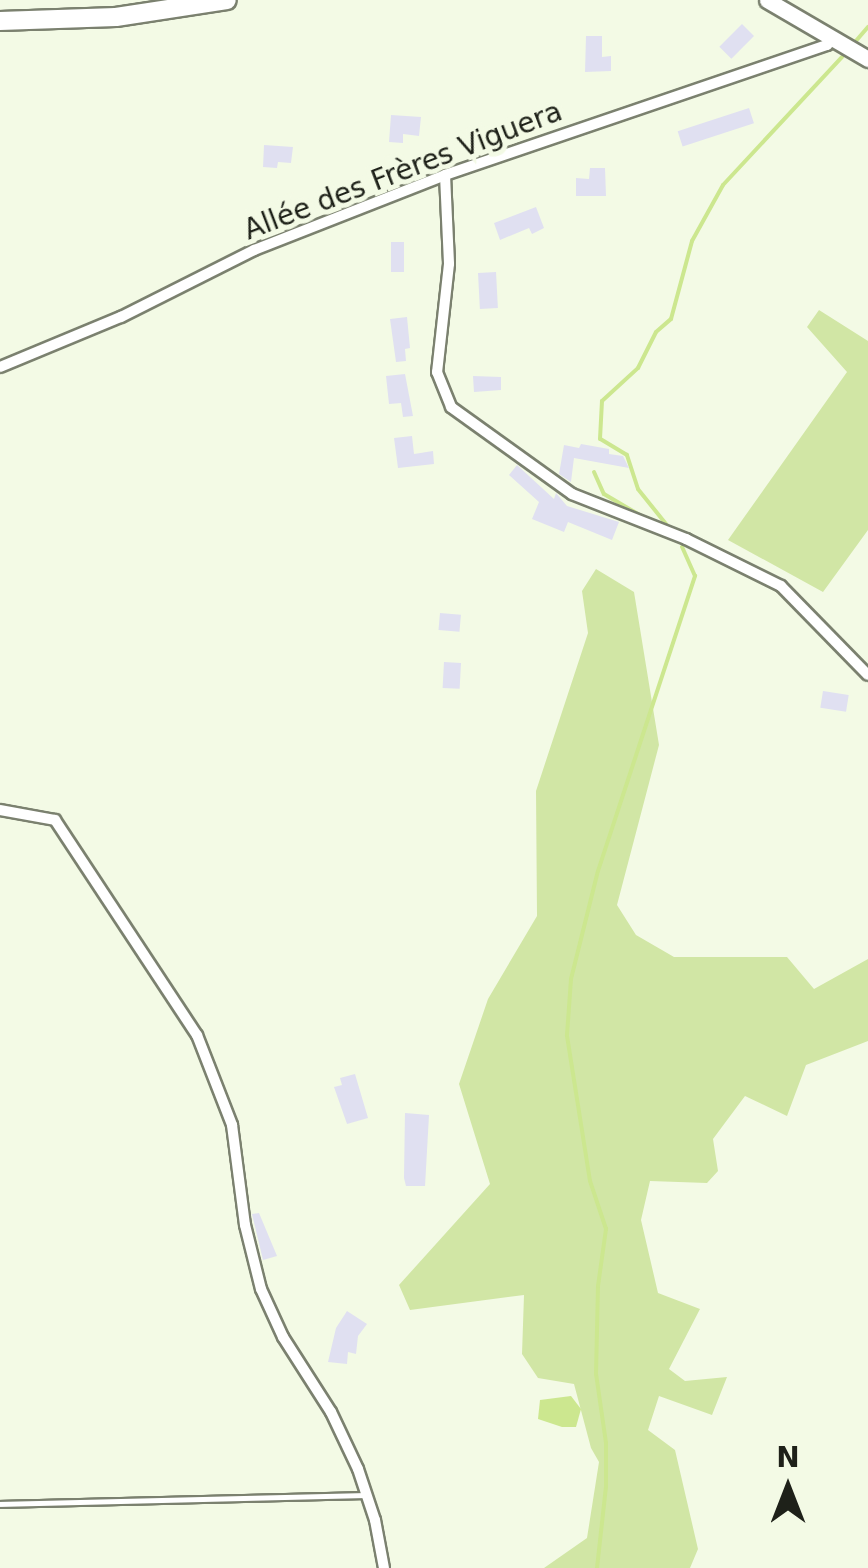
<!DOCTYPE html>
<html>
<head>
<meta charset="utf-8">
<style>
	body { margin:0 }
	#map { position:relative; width:868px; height:1568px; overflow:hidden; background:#f3fae5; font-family:"DejaVu Sans",sans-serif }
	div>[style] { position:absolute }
	.green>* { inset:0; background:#d1e6a5 }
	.water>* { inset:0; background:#cce78f }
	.stream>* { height:4px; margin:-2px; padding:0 2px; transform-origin:2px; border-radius:2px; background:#cce78f }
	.building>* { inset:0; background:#e0e0f1; transform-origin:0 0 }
	.roads { filter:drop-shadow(2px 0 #7b816f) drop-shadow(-2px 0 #7b816f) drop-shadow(0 2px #7b816f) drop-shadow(0 -2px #7b816f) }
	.lane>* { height:5px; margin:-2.5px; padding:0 2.5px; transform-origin:2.5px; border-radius:2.5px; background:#fff }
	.street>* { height:10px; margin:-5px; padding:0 5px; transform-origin:5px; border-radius:5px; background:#fff }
	.secondary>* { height:15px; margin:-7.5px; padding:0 7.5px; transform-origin:7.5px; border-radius:7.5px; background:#fff }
	.primary>* { height:18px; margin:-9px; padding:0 9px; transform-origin:9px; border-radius:9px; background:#fff }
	span { translate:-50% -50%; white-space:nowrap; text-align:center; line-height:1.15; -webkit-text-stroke:10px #f3fae5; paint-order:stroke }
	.street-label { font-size:28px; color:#1e2119 }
	.north { position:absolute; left:738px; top:1438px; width:100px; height:100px; -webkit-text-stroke:8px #f3fae5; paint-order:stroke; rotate:0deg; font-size:28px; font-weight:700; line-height:40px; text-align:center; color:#1e2119 }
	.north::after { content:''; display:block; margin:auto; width:35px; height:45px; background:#1e2119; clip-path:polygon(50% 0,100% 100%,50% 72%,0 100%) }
</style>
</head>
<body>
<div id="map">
	<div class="green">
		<i style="clip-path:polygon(819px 310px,868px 341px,868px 530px,823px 592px,728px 540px,847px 372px,807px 327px)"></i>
		<i style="clip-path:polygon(596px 569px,634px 592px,659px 745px,617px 905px,636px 935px,674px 957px,787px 957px,814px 989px,868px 959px,868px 1041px,806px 1065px,787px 1116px,745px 1096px,713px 1139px,718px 1171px,707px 1183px,650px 1181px,641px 1220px,658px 1293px,700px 1309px,669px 1369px,685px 1381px,727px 1377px,712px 1415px,659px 1396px,648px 1430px,675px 1450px,698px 1549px,690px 1568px,544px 1568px,587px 1538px,599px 1462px,591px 1448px,574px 1384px,538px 1378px,522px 1354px,524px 1295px,410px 1310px,399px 1285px,490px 1184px,459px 1084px,488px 999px,537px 916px,536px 791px,588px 633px,582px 591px)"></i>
	</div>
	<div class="water">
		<i style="clip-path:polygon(571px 1396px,581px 1409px,576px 1427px,562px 1427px,538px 1419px,540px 1400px)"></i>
	</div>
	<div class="stream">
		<i style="left:855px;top:42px;width:20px;rotate:-49deg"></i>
		<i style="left:594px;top:472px;width:24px;rotate:66deg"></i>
		<i style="left:604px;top:494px;width:45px;rotate:30.5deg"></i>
		<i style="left:670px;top:529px;width:51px;rotate:-128.7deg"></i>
		<i style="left:638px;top:489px;width:36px;rotate:-108deg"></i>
		<i style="left:627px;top:455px;width:31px;rotate:-149deg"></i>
		<i style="left:600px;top:439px;width:38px;rotate:-87deg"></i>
		<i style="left:602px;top:401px;width:49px;rotate:-42.5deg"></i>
		<i style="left:638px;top:368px;width:40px;rotate:-63.4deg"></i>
		<i style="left:656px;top:332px;width:20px;rotate:-41deg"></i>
		<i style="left:671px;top:319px;width:81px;rotate:-74.9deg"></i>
		<i style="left:692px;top:241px;width:64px;rotate:-61deg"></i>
		<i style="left:723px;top:185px;width:175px;rotate:-47.1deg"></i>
		<i style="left:597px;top:1568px;width:81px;rotate:-83.7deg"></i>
		<i style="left:606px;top:1487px;width:44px;rotate:-90deg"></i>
		<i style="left:606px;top:1443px;width:70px;rotate:-98.2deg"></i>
		<i style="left:596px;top:1374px;width:88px;rotate:-88.7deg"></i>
		<i style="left:598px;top:1286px;width:58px;rotate:-82deg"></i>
		<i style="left:606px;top:1229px;width:51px;rotate:-108.4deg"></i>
		<i style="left:590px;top:1181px;width:148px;rotate:-99deg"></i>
		<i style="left:567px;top:1035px;width:56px;rotate:-85.9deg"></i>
		<i style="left:571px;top:979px;width:111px;rotate:-76deg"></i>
		<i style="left:598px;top:871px;width:311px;rotate:-71.8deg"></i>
		<i style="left:695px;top:576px;width:32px;rotate:-114deg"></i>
	</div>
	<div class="building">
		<i style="left:742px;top:24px;width:17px;height:32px;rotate:45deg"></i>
		<i style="clip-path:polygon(586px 36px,602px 36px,602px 57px,611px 56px,611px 71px,585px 72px)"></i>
		<i style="left:749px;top:108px;width:16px;height:75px;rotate:72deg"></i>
		<i style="clip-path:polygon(391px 115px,421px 117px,419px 136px,403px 134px,403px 143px,389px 142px)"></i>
		<i style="clip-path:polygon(264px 145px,293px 147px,291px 163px,278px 162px,277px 168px,263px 167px)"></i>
		<i style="clip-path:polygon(590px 168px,605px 168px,606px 196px,576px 196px,576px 178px,589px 179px)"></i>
		<i style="clip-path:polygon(536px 207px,544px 228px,532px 234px,529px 228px,500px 240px,494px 223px)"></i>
		<i style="left:404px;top:242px;width:30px;height:13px;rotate:90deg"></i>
		<i style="left:496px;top:272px;width:36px;height:18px;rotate:87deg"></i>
		<i style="clip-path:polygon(407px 317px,410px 348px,405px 349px,406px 361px,396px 362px,390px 319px)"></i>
		<i style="clip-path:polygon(405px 374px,413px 416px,403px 417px,401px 403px,389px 404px,386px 376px)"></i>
		<i style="clip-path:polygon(473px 376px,501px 377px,501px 390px,474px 392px)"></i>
		<i style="clip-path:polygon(412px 436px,414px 454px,433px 451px,434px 464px,398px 468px,394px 438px)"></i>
		<i style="clip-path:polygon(581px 444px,609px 449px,609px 454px,623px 456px,629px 468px,574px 458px,571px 482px,559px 474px,564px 445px,579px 448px)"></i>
		<i style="clip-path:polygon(517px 465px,554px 499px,556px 493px,567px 506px,619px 522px,612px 540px,568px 522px,564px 532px,532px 519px,539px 502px,509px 475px)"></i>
		<i style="left:440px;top:613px;width:21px;height:17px;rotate:5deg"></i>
		<i style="left:444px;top:662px;width:17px;height:26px;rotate:3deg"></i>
		<i style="left:823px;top:691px;width:26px;height:17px;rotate:9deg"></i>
		<i style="clip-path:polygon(355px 1074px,368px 1118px,347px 1124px,334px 1087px,342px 1085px,340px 1078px)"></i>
		<i style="clip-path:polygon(405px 1113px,429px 1115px,425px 1186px,406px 1186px,404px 1178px)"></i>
		<i style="clip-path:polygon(259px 1213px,277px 1256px,263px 1260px,252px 1214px)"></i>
		<i style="clip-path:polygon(347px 1311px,367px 1324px,358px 1336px,356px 1354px,348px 1352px,347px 1364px,328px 1362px,336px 1328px)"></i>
	</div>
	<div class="roads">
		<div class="lane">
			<i style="left:0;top:1504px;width:364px;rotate:-1.4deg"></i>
		</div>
		<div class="street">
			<i style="left:445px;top:175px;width:89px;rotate:87.4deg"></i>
			<i style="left:449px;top:264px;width:109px;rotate:96.3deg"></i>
			<i style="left:437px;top:372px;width:38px;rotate:68deg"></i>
			<i style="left:451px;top:407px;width:149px;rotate:35.7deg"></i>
			<i style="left:572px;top:494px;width:123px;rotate:21.5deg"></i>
			<i style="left:686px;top:539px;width:106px;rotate:26.3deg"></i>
			<i style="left:781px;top:586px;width:124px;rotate:45.7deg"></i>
			<i style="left:0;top:367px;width:131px;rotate:-22.5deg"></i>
			<i style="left:121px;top:317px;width:149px;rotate:-26.7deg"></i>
			<i style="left:254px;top:250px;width:205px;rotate:-21.4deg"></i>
			<i style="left:445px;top:175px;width:404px;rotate:-18.8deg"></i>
			<i style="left:827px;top:45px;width:7px;rotate:-63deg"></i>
			<i style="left:0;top:810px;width:56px;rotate:10.3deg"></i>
			<i style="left:55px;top:820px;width:258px;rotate:56.6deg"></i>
			<i style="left:197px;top:1035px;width:97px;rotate:68.7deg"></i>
			<i style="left:232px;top:1125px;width:101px;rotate:82.6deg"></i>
			<i style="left:245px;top:1225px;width:66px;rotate:76deg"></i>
			<i style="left:261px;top:1289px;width:53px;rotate:65.4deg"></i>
			<i style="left:283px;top:1337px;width:89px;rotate:57.4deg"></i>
			<i style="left:331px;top:1412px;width:63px;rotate:64.7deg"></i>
			<i style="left:358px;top:1469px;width:54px;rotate:71.6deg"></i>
			<i style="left:375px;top:1520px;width:49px;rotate:79.4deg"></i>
		</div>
		<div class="secondary">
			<i style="left:767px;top:0;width:117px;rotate:30.3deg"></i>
		</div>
		<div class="primary">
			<i style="left:0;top:21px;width:116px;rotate:-2deg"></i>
			<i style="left:116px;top:17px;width:112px;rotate:-8.7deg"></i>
		</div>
	</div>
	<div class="street-label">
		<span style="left:403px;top:171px;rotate:-21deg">Allée des Frères Viguera</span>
	</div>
	<div class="north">N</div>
</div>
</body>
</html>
